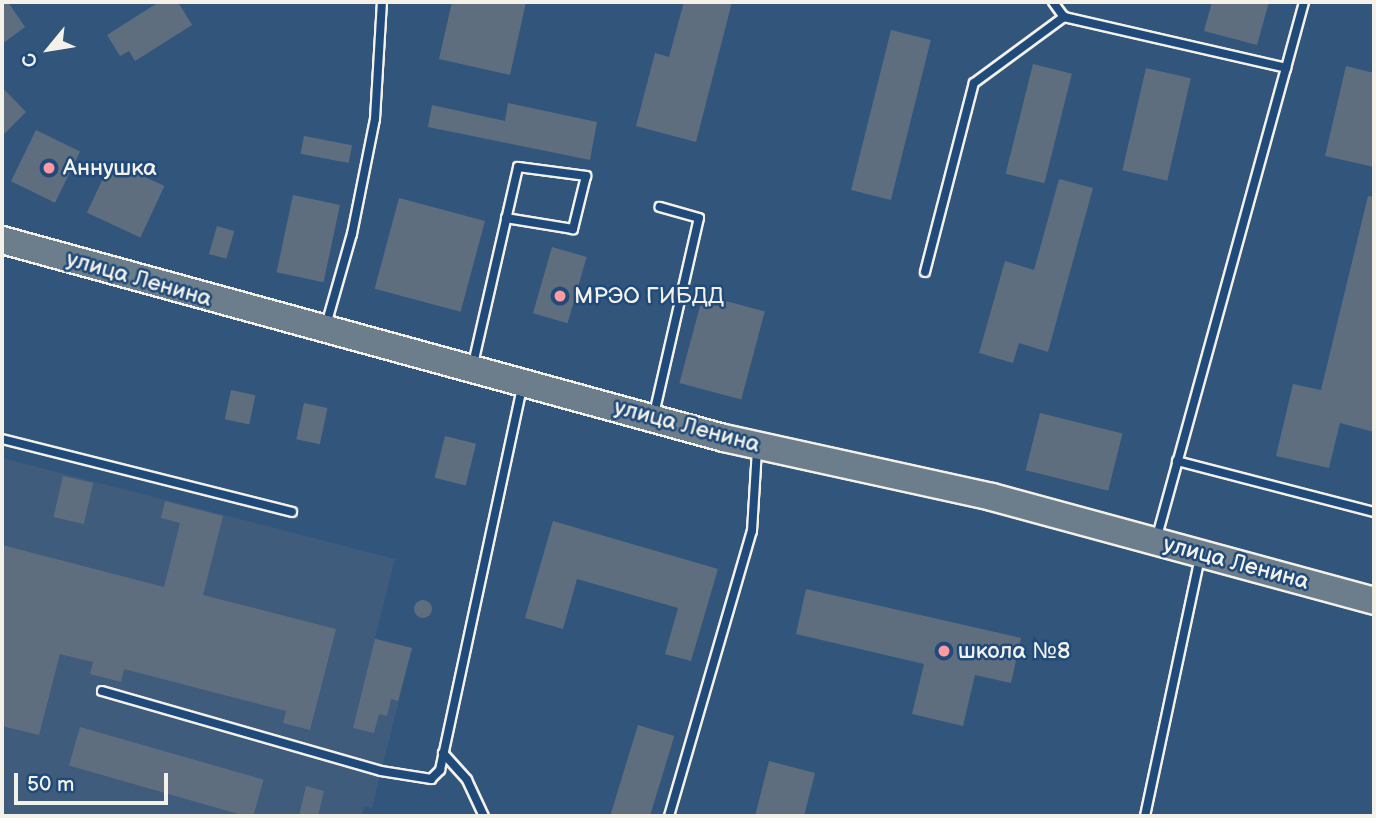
<!DOCTYPE html>
<html>
<head>
<meta charset="utf-8">
<style>
	body { margin:0 }
	#map { position:relative; width:1376px; height:818px; overflow:hidden; background:#32557c; font-family:"Balsamiq Sans",sans-serif }
	div>[style] { position:absolute }
	.built>* { inset:0; background:#405c7d }
	.building>* { inset:0; background:#5f6e7f; transform-origin:0 0 }
	.round { border-radius:50% }
	.roads { filter:drop-shadow(2px 0 #f4f1e8) drop-shadow(-2px 0 #f4f1e8) drop-shadow(0 2px #f4f1e8) drop-shadow(0 -2px #f4f1e8) }
	.service>* { height:8px; margin:-4px; padding:0 4px; transform-origin:4px; border-radius:4px; background:#1f4a7a }
	.primary>* { height:26px; margin:-13px; padding:0 13px; transform-origin:13px; border-radius:13px; background:#6c7d8b }
	.dots>* { width:19px; height:19px; translate:-50% -50%; box-sizing:border-box; border:4px solid #1f4a7a; border-radius:50% }
	span { translate:-50% -50%; white-space:nowrap; text-align:center; line-height:1.15; -webkit-text-stroke:5px #1f4a7a; paint-order:stroke }
	.poi-label { font-size:23px; color:#f4f1e8 }
	.left { translate:0 -50%; text-align:left }
	.street-label { font-size:23px; color:#f4f1e8 }
	.frame { position:absolute; inset:0; border:4px solid #f4f1e8; pointer-events:none }
	.north { position:absolute; left:14px; top:14px; width:70px; height:70px; -webkit-text-stroke:5px #1f4a7a; paint-order:stroke; rotate:240deg; font-size:19px; font-weight:700; line-height:28px; text-align:center; color:#f4f1e8 }
	.north::after { content:''; display:block; margin:auto; width:24px; height:32px; background:#f4f1e8; clip-path:polygon(50% 0,100% 100%,50% 72%,0 100%) }
	.scale { position:absolute; left:14px; top:773px; width:154px; height:32px; box-sizing:border-box; border:4px solid #f4f1e8; border-top:0; padding-left:9px; font-size:21px; line-height:24px; white-space:nowrap; color:#f4f1e8; -webkit-text-stroke:5px #1f4a7a; paint-order:stroke }
</style>
</head>
<body>
<div id="map">
	<div class="built">
		<i style="clip-path:polygon(2px 458px,395px 559px,375px 638px,412px 648px,372px 808px,364px 806px,362px 816px,2px 816px)"></i>
	</div>
	<div class="building">
		<i style="clip-path:polygon(2px 2px,8px 2px,25px 27px,2px 44px)"></i>
		<i style="clip-path:polygon(159px 2px,178px 2px,192px 25px,135px 61px,129px 51px,120px 56px,107px 35px)"></i>
		<i style="clip-path:polygon(452px 2px,526px 2px,510px 75px,439px 59px)"></i>
		<i style="clip-path:polygon(684px 2px,732px 2px,696px 142px,636px 126px,655px 53px,669px 57px)"></i>
		<i style="clip-path:polygon(1212px 2px,1269px 2px,1257px 45px,1204px 31px)"></i>
		<i style="left:891px;top:30px;width:41px;height:165px;rotate:14deg"></i>
		<i style="left:1033px;top:64px;width:40px;height:113px;rotate:14deg"></i>
		<i style="clip-path:polygon(1346px 66px,1374px 73px,1374px 167px,1325px 156px)"></i>
		<i style="left:1146px;top:68px;width:46px;height:105px;rotate:13deg"></i>
		<i style="clip-path:polygon(2px 87px,26px 112px,2px 136px)"></i>
		<i style="clip-path:polygon(508px 103px,597px 122px,590px 160px,428px 127px,432px 105px,505px 121px)"></i>
		<i style="left:36px;top:130px;width:49px;height:57px;rotate:26deg"></i>
		<i style="left:304px;top:136px;width:49px;height:18px;rotate:11deg"></i>
		<i style="left:111px;top:161px;width:59px;height:57px;rotate:25deg"></i>
		<i style="clip-path:polygon(1059px 179px,1093px 188px,1048px 352px,1019px 343px,1013px 363px,979px 353px,1005px 261px,1034px 270px)"></i>
		<i style="left:293px;top:195px;width:48px;height:79px;rotate:12deg"></i>
		<i style="clip-path:polygon(1368px 196px,1374px 197px,1374px 432px,1340px 423px,1329px 468px,1276px 456px,1293px 384px,1321px 390px)"></i>
		<i style="left:399px;top:198px;width:89px;height:94px;rotate:15deg"></i>
		<i style="left:217px;top:226px;width:18px;height:29px;rotate:16deg"></i>
		<i style="left:552px;top:247px;width:36px;height:69px;rotate:16deg"></i>
		<i style="left:703px;top:295px;width:64px;height:91px;rotate:15deg"></i>
		<i style="left:231px;top:390px;width:25px;height:30px;rotate:12deg"></i>
		<i style="left:304px;top:403px;width:24px;height:37px;rotate:12deg"></i>
		<i style="left:1040px;top:413px;width:85px;height:59px;rotate:14deg"></i>
		<i style="left:445px;top:436px;width:32px;height:43px;rotate:14deg"></i>
		<i style="left:63px;top:476px;width:31px;height:42px;rotate:13deg"></i>
		<i style="clip-path:polygon(165px 501px,223px 516px,203px 595px,336px 629px,310px 730px,283px 723px,286px 711px,124px 669px,121px 682px,90px 674px,93px 662px,60px 654px,39px 735px,2px 726px,2px 545px,164px 587px,180px 523px,161px 518px)"></i>
		<i style="clip-path:polygon(553px 521px,718px 569px,691px 661px,665px 654px,678px 608px,577px 579px,563px 629px,525px 618px)"></i>
		<i style="clip-path:polygon(806px 589px,1021px 638px,1011px 683px,975px 675px,963px 726px,912px 714px,924px 664px,796px 634px)"></i>
		<i class="round" style="left:414px;top:600px;width:18px;height:18px"></i>
		<i style="clip-path:polygon(375px 639px,412px 648px,398px 701px,391px 699px,387px 716px,379px 714px,374px 733px,353px 728px)"></i>
		<i style="left:638px;top:725px;width:38px;height:95px;rotate:17deg"></i>
		<i style="left:80px;top:727px;width:191px;height:40px;rotate:16deg"></i>
		<i style="clip-path:polygon(769px 761px,815px 773px,804px 816px,755px 816px)"></i>
		<i style="clip-path:polygon(306px 786px,324px 791px,318px 816px,299px 816px)"></i>
	</div>
	<div class="roads">
		<div class="service">
			<i style="left:1053px;top:2px;width:19px;rotate:54deg"></i>
			<i style="left:1064px;top:17px;width:228px;rotate:12.9deg"></i>
			<i style="left:1286px;top:68px;width:489px;rotate:105.4deg"></i>
			<i style="left:1286px;top:68px;width:68px;rotate:-74.7deg"></i>
			<i style="left:925px;top:272px;width:195px;rotate:-75.5deg"></i>
			<i style="left:974px;top:83px;width:112px;rotate:-36.3deg"></i>
			<i style="left:326px;top:325px;width:95px;rotate:-74.1deg"></i>
			<i style="left:352px;top:234px;width:117px;rotate:-78.7deg"></i>
			<i style="left:375px;top:119px;width:117px;rotate:-86.6deg"></i>
			<i style="left:473px;top:364px;width:202px;rotate:-77.1deg"></i>
			<i style="left:518px;top:167px;width:69px;rotate:7.5deg"></i>
			<i style="left:586px;top:176px;width:55px;rotate:103.8deg"></i>
			<i style="left:573px;top:229px;width:68px;rotate:-170.7deg"></i>
			<i style="left:654px;top:414px;width:201px;rotate:-77.1deg"></i>
			<i style="left:699px;top:218px;width:41px;rotate:-164.2deg"></i>
			<i style="left:2px;top:439px;width:299px;rotate:14.1deg"></i>
			<i style="left:1177px;top:461px;width:203px;rotate:14.5deg"></i>
			<i style="left:102px;top:691px;width:290px;rotate:16deg"></i>
			<i style="left:381px;top:771px;width:51px;rotate:9.1deg"></i>
			<i style="left:431px;top:779px;width:13px;rotate:-45deg"></i>
			<i style="left:440px;top:770px;width:393px;rotate:-77.9deg"></i>
			<i style="left:443px;top:753px;width:36px;rotate:48deg"></i>
			<i style="left:467px;top:780px;width:40px;rotate:65deg"></i>
			<i style="left:669px;top:816px;width:297px;rotate:-73.8deg"></i>
			<i style="left:752px;top:531px;width:81px;rotate:-86.5deg"></i>
			<i style="left:1145px;top:816px;width:265px;rotate:-78deg"></i>
		</div>
		<div class="primary">
			<i style="left:2px;top:240px;width:749px;rotate:15.34deg"></i>
			<i style="left:724px;top:438px;width:274px;rotate:12.4deg"></i>
			<i style="left:992px;top:497px;width:396px;rotate:15.2deg"></i>
		</div>
	</div>
	<div class="dots">
		<i style="left:49px;top:168px;background:#ff9aa2"></i>
		<i style="left:560px;top:296px;background:#ff9aa2"></i>
		<i style="left:944px;top:651px;background:#ff9aa2"></i>
	</div>
	<div class="poi-label">
		<span class="left" style="left:63px;top:168px">Аннушка</span>
		<span class="left" style="left:574px;top:296px">МРЭО ГИБДД</span>
		<span class="left" style="left:958px;top:651px">школа №8</span>
	</div>
	<div class="street-label">
		<span style="left:139px;top:279px;rotate:16deg">улица Ленина</span>
		<span style="left:687px;top:426px;rotate:15deg">улица Ленина</span>
		<span style="left:1236px;top:563px;rotate:15deg">улица Ленина</span>
	</div>
	<div class="frame"></div>
	<div class="north">С</div>
	<div class="scale">50 m</div>
</div>
</body>
</html>
